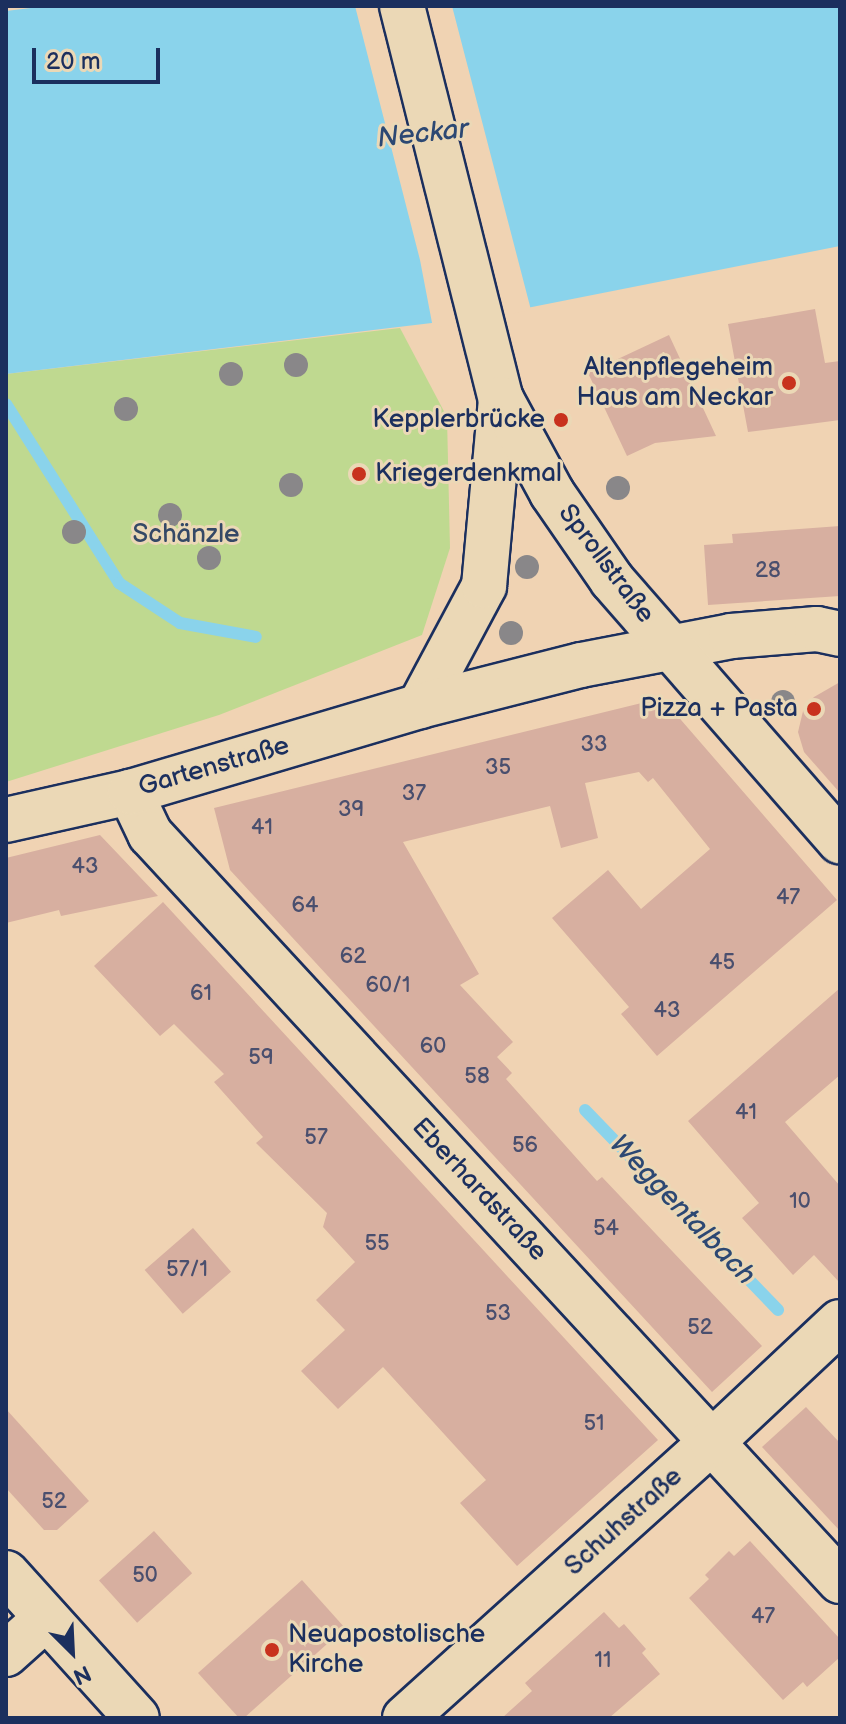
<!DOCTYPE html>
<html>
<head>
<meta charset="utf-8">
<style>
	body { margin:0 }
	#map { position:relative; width:846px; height:1724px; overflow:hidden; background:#f0d3b3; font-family:"Balsamiq Sans",sans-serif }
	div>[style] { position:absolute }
	.green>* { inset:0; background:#bfd990 }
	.water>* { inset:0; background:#8ad3eb }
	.pier>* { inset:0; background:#f0d3b3 }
	.stream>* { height:12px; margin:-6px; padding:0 6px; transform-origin:6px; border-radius:6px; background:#8ad3eb }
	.building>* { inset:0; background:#d7afa0; transform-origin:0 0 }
	.roads { filter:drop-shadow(2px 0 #1b2f5e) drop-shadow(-2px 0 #1b2f5e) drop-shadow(0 2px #1b2f5e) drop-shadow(0 -2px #1b2f5e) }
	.minor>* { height:44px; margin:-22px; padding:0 22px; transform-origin:22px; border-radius:22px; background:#ebd8b6 }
	.secondary>* { height:44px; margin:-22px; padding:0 22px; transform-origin:22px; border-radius:22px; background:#ebd8b6 }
	.trees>* { width:24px; height:24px; margin:-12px; border-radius:50%; background:#898789 }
	.dots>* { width:22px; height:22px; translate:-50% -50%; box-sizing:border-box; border:4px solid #ebd8b6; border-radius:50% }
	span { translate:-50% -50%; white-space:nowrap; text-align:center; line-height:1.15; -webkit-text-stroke:6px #ebd8b6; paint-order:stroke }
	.number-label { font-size:22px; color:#4a4f6e }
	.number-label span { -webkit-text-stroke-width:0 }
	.poi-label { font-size:26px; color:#1b2f5e }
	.right { translate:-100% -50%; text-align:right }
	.left { translate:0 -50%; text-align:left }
	.park-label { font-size:26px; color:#344866 }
	.street-label { font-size:26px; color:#1b2f5e }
	.water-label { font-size:28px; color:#2c4873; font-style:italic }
	.frame { position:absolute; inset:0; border:8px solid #1b2f5e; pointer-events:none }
	.north { position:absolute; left:32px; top:1612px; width:80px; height:80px; -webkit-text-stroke:6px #ebd8b6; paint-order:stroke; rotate:156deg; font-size:22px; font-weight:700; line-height:32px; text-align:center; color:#1b2f5e }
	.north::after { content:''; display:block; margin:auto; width:28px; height:36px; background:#1b2f5e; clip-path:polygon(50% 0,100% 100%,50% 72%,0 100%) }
	.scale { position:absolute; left:32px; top:48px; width:128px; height:36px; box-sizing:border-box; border:4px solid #1b2f5e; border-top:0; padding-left:10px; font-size:24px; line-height:28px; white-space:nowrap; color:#1b2f5e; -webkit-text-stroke:6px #ebd8b6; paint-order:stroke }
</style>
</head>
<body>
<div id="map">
	<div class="green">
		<i style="clip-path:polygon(400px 328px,447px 417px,450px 548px,422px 635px,219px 715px,6px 782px,6px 374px)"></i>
	</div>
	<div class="water">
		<i style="clip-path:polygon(47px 6px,840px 6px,840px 246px,482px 317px,6px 374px,6px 11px)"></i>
	</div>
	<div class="pier">
		<i style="clip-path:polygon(355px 6px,452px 6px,531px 310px,433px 328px,420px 260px)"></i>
	</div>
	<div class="stream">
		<i style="left:6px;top:404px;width:212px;rotate:57.7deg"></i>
		<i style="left:119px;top:583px;width:73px;rotate:33.3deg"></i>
		<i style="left:180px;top:623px;width:77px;rotate:10.4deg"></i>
		<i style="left:585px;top:1110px;width:278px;rotate:46deg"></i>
	</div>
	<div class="building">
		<i style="clip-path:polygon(815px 309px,825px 363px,840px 361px,840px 420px,748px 432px,728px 324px)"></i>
		<i style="clip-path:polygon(669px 335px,716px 436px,655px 443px,627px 456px,588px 373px)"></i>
		<i style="clip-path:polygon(840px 526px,840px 596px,708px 605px,704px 545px,733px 543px,732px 534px)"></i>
		<i style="clip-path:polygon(840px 682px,840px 793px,804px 752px,798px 732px,804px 707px,814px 697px)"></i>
		<i style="clip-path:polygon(662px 698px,837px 900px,657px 1056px,621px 1014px,629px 1007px,552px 918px,608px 870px,641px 909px,710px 849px,653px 778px,648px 782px,639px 772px,585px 783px,598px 838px,561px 848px,550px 806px,403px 842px,479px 974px,460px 985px,513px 1042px,497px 1057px,512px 1073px,506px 1079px,597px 1181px,602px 1177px,762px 1346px,712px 1392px,230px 870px,214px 808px)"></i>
		<i style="clip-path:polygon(100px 835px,158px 896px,61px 916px,59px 910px,6px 923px,6px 858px)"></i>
		<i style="clip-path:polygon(163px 902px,658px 1440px,517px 1566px,460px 1503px,486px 1480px,383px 1367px,338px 1409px,301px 1371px,345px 1330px,316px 1300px,355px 1262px,323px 1227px,327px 1213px,256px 1143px,263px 1137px,214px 1082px,224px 1074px,174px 1024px,160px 1036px,94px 966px)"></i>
		<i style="clip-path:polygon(840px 988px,840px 1075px,785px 1122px,840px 1186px,840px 1283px,814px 1255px,793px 1275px,742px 1218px,759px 1203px,688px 1121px)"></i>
		<i style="left:193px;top:1228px;width:58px;height:64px;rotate:49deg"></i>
		<i style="clip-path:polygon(806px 1407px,840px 1443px,840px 1531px,762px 1447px)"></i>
		<i style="clip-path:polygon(6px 1409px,89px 1501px,57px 1530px,44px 1530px,6px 1488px)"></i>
		<i style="left:154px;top:1531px;width:57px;height:74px;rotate:48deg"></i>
		<i style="clip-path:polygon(750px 1541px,840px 1639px,840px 1657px,807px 1687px,803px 1682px,783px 1700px,689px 1598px,709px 1579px,705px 1575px,729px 1551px,734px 1556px)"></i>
		<i style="clip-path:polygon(302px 1580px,345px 1628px,244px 1718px,239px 1718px,198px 1673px)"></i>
		<i style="clip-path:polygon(604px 1612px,619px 1628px,624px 1624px,646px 1649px,642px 1653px,660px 1674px,609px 1718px,502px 1718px,532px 1691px,525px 1683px)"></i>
	</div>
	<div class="roads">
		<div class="minor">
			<i style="left:420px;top:706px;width:136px;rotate:-61.9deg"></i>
			<i style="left:484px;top:586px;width:188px;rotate:-84.8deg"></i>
			<i style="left:130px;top:792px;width:47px;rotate:64.5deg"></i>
			<i style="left:150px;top:834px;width:1017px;rotate:47.27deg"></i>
			<i style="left:6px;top:820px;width:127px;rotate:-12.7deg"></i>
			<i style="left:130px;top:792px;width:302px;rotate:-16.5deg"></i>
			<i style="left:420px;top:706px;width:166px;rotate:-14.3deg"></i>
			<i style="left:581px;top:665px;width:153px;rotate:-10.9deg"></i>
			<i style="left:731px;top:636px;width:86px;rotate:-4.7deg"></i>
			<i style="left:817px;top:629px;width:24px;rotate:12deg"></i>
			<i style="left:6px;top:1573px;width:195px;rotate:47.9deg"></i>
			<i style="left:6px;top:1654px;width:54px;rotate:-42deg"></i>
			<i style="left:405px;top:1718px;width:413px;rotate:-42deg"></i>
			<i style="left:712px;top:1442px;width:175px;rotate:-43.2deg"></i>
		</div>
		<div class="secondary">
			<i style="left:402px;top:6px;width:405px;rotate:75.9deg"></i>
			<i style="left:501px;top:399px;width:107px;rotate:61.5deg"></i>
			<i style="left:552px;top:493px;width:106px;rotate:55.4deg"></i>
			<i style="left:612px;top:580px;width:347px;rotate:48.9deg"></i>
		</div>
	</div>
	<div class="trees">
		<i style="left:296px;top:365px"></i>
		<i style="left:231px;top:374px"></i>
		<i style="left:126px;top:409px"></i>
		<i style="left:291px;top:485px"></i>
		<i style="left:618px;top:488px"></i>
		<i style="left:170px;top:515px"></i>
		<i style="left:74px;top:532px"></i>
		<i style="left:209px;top:558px"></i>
		<i style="left:527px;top:567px"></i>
		<i style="left:511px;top:633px"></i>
		<i style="left:783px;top:702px"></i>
	</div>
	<div class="dots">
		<i style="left:789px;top:383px;background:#c8321e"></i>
		<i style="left:561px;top:420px;background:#c8321e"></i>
		<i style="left:359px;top:474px;background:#c8321e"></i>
		<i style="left:814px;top:709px;background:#c8321e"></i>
		<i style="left:272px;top:1650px;background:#c8321e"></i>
	</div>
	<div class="number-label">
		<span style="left:768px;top:571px">28</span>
		<span style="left:594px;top:745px">33</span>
		<span style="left:498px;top:768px">35</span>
		<span style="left:414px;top:794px">37</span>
		<span style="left:351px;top:810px">39</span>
		<span style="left:262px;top:828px">41</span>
		<span style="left:85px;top:867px">43</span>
		<span style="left:788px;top:898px">47</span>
		<span style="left:305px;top:906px">64</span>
		<span style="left:353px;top:957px">62</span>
		<span style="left:722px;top:963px">45</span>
		<span style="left:388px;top:986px">60/1</span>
		<span style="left:201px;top:994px">61</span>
		<span style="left:667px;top:1011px">43</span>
		<span style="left:433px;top:1047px">60</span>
		<span style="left:261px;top:1058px">59</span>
		<span style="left:477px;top:1077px">58</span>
		<span style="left:746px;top:1113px">41</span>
		<span style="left:316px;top:1138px">57</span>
		<span style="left:525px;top:1146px">56</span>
		<span style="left:800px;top:1202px">10</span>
		<span style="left:606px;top:1229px">54</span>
		<span style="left:377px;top:1244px">55</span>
		<span style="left:187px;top:1270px">57/1</span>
		<span style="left:498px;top:1314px">53</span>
		<span style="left:700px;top:1328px">52</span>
		<span style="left:594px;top:1424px">51</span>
		<span style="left:54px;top:1502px">52</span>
		<span style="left:145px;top:1576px">50</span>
		<span style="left:763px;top:1617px">47</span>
		<span style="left:603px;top:1661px">11</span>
	</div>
	<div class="poi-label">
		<span class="right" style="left:773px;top:383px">Altenpflegeheim<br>Haus am Neckar</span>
		<span class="right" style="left:545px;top:420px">Kepplerbrücke</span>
		<span class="left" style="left:375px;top:474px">Kriegerdenkmal</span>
		<span class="right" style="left:798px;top:709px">Pizza + Pasta</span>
		<span class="left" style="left:288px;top:1650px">Neuapostolische<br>Kirche</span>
	</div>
	<div class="park-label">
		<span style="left:186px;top:535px">Schänzle</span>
	</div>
	<div class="street-label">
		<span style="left:606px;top:564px;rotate:53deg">Sprollstraße</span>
		<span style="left:214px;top:767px;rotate:-16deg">Gartenstraße</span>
		<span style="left:479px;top:1190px;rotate:47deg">Eberhardstraße</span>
		<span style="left:624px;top:1522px;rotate:-42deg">Schuhstraße</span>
	</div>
	<div class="water-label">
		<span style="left:423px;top:134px;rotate:-6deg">Neckar</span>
		<span style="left:682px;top:1210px;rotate:46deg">Weggentalbach</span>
	</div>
	<div class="frame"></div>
	<div class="north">N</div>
	<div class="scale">20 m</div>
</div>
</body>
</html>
